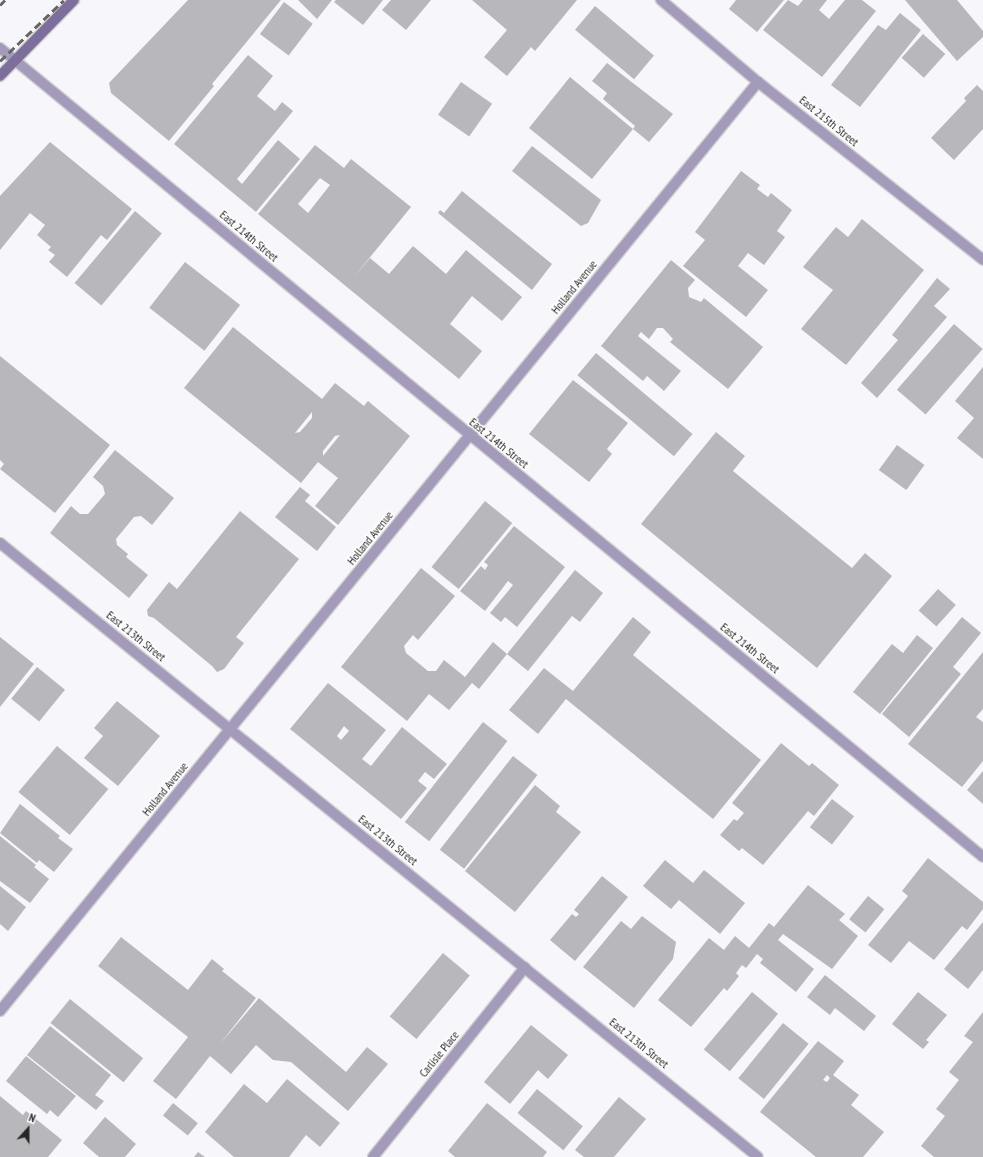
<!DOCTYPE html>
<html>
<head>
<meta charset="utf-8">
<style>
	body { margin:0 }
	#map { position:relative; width:983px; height:1157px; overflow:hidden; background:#f7f6fa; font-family:"PT Sans Narrow",sans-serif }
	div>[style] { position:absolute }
	.building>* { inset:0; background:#b8b7bb; transform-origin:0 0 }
	.roads { filter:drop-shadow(1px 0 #d1d1d4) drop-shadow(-1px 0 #d1d1d4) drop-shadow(0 1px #d1d1d4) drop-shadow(0 -1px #d1d1d4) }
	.minor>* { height:10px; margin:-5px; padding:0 5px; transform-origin:5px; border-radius:5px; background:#a49bba }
	.secondary>* { height:10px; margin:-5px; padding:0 5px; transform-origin:5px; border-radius:5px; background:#7c6f9b }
	.rail>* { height:3px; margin-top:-1.5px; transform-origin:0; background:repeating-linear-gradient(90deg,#656567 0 8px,transparent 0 12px) }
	span { translate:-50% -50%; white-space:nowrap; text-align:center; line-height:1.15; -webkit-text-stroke:3px #fff; paint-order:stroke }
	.street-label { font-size:12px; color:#262627 }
	.north { position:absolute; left:8px; top:1109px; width:40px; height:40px; -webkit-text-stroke:3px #fff; paint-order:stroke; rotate:21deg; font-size:11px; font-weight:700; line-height:16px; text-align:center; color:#262627 }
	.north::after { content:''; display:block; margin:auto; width:14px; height:18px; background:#262627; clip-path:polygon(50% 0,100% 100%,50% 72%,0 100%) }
</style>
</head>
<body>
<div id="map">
	<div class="building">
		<i style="clip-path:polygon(188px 0,281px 0,212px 84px,214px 86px,169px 141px,111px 93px,109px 83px)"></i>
		<i style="clip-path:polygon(298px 0,332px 0,317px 19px)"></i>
		<i style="clip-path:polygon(336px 0,383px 0,363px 25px,334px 2px)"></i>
		<i style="clip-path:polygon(391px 0,431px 0,406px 30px,382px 10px)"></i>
		<i style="clip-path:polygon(472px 0,577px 0,535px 51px,531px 47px,507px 76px,484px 57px,507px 30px)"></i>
		<i style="clip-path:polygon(736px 0,784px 0,757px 32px,729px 9px)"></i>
		<i style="clip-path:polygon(788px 0,798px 6px,803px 0,827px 0,819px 10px,829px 19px,845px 0,862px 0,876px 11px,822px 77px,763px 30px)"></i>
		<i style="clip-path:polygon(905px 0,957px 0,983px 31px,983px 37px,957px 61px)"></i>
		<i style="left:284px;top:2px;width:36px;height:40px;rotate:37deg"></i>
		<i style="left:595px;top:6px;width:77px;height:31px;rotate:40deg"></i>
		<i style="clip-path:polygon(900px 13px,921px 30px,860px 107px,831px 85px,878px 25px,886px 30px)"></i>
		<i style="left:923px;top:34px;width:30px;height:32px;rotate:42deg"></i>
		<i style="clip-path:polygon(248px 55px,273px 76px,257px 96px,275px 111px,282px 102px,293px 111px,237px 179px,242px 184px,278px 140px,300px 159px,256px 212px,174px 144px)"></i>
		<i style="clip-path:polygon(607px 63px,673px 114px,649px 142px,633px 129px,592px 179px,529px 128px,570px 77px,633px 129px,635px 126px,603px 99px,607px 93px,592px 81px)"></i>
		<i style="left:461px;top:82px;width:38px;height:40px;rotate:35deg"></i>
		<i style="clip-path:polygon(977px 85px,983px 91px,983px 129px,954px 160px,931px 138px,966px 101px,964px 98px)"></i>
		<i style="clip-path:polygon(50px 142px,132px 209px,107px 240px,101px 235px,67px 277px,49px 262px,55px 255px,48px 250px,51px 247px,37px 235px,45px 225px,30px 213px,0 250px,0 196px)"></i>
		<i style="clip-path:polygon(evenodd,315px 145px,344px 168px,351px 159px,411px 207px,353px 278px,370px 258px,389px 274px,413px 246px,446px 274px,466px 250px,522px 297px,502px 321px,472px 296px,450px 324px,482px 351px,459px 379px,258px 214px,315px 145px,320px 178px,330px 185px,308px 213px,298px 204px,320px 178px)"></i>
		<i style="clip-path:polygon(532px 146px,601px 200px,588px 223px,581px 226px,512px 171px)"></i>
		<i style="clip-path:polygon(741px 171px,760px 185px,757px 189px,768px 197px,771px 193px,792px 210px,777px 231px,785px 237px,764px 265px,748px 253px,738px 266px,768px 290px,746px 317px,683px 266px,705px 240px,695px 232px)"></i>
		<i style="clip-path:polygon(462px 191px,552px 264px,532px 290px,438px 213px,440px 210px,444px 213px)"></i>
		<i style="left:135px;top:211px;width:35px;height:94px;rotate:40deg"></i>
		<i style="clip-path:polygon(862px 219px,924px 270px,846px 365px,801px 329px,833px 290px,803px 267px,836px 227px,848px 237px)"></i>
		<i style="clip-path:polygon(671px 260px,695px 280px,688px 288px,689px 297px,701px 302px,704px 298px,763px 347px,728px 389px,670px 342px,673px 339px,663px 328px,657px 328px,649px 339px,641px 332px,638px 336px,681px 371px,664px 391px,647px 376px,643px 381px,601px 346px)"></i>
		<i style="left:185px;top:262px;width:70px;height:58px;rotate:38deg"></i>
		<i style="clip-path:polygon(937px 278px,950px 289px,934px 306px,947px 317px,877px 398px,861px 383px,898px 340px,892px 335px)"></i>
		<i style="left:954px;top:324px;width:38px;height:87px;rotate:41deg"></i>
		<i style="clip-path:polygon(evenodd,233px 327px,322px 399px,335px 383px,364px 406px,368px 401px,410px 436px,338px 525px,315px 506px,338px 478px,318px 462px,301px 483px,184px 388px,233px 327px,312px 412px,312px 418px,300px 432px,295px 433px,312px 412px,233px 327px,340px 435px,323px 456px,323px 451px,335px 436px,340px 435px)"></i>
		<i style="left:596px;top:353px;width:126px;height:29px;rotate:40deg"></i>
		<i style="clip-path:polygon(0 356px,110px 445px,55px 513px,0 469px,4px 464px,0 460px)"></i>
		<i style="clip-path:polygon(983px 367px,983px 459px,957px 438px,974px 418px,955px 401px)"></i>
		<i style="clip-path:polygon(573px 380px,628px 423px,607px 449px,612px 454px,589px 482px,529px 434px)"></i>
		<i style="clip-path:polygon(716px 432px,745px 456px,733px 471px,772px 503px,852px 568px,865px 553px,892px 576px,817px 668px,641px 524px)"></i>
		<i style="left:897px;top:445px;width:34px;height:31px;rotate:36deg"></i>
		<i style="clip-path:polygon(115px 450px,174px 498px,152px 525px,141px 516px,134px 517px,116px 539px,117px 545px,128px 554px,126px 557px,148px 575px,129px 598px,50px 533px,71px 506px,80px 514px,88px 514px,105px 494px,103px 486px,93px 477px)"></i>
		<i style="clip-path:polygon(300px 487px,310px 495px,305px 501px,336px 527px,317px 551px,275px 517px)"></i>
		<i style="left:485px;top:501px;width:35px;height:85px;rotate:39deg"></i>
		<i style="clip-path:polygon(240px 511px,299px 559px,236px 637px,244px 643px,224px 669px,217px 672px,212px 666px,154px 618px,148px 616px,147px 610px,169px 582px,177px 589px)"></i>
		<i style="clip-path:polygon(514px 526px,565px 567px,517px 627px,505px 617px,501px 622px,490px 613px,513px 585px,508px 581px,485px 611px,460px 591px,481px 566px,485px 570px,488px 565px,484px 562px)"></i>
		<i style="clip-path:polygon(421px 568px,455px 596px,418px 640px,413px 635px,404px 646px,406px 653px,428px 671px,436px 671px,444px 660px,465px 677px,493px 642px,507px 654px,479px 689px,472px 683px,449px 710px,429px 694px,407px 721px,341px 667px)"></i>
		<i style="clip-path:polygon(575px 570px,603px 593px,580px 622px,572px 616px,528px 671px,507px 654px)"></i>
		<i style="left:938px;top:589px;width:24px;height:29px;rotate:42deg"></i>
		<i style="clip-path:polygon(633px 617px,651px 632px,633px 655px,761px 760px,713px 819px,566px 699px,538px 734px,509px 710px,544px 668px,573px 691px)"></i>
		<i style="clip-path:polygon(962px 617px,981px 633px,953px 667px,961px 674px,909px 737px,882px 714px)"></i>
		<i style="clip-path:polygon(917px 635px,933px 648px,880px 714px,853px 692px,892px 644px,903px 653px)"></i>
		<i style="clip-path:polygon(0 637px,34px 664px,0 707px)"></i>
		<i style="clip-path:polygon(983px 652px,983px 709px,976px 717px,983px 722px,983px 761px,962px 787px,908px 744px)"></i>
		<i style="left:37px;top:667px;width:36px;height:41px;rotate:39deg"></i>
		<i style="clip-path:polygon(evenodd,328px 683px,386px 730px,362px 759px,371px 766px,402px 727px,447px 764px,434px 779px,425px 772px,418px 781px,427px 788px,401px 819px,290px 729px,328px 683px,344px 726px,349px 731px,341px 740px,337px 736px,344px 726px)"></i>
		<i style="clip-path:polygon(117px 701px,160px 736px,118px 786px,84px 758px,103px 736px,94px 728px)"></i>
		<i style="left:483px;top:722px;width:31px;height:127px;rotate:38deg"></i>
		<i style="clip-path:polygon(781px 743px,809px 766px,812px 763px,839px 785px,814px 816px,808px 811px,763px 865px,742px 848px,739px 851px,720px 835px,734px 819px,737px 821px,744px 813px,732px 803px)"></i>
		<i style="left:57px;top:746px;width:67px;height:60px;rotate:40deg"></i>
		<i style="left:513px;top:756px;width:31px;height:119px;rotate:38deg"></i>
		<i style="clip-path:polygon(983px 771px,983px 804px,967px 790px)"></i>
		<i style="clip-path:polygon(535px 785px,560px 806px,556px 812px,581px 832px,515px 912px,465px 871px)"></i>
		<i style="left:832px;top:799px;width:28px;height:36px;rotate:38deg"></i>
		<i style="clip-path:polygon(20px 804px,60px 836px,58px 838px,73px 849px,54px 872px,39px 860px,37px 863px,0 833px)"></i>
		<i style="clip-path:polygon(0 836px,36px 865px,34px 867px,49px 879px,30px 903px,0 881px)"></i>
		<i style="clip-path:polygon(928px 858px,983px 902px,983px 909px,967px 930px,962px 926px,934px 960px,909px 941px,891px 963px,868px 945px,908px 896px,902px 891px)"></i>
		<i style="clip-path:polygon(665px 860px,693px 883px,704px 870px,745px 903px,720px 934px,679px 900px,671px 909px,643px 886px)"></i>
		<i style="clip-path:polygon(602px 876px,628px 897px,575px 961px,550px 940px,572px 914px,576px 917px,579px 914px,574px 910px)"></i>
		<i style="clip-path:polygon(808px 885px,845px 914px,839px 920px,858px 936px,832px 969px,783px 934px,778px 940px,814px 969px,796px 992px,760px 963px,763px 959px,757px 954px,746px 968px,742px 965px,736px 973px,739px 976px,727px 991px,724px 988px,691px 1027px,658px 1000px,709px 938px,724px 950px,735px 936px,749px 948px,769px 923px,774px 927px)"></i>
		<i style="clip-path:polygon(0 886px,26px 907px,8px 931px,0 924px)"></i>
		<i style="left:868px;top:896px;width:21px;height:30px;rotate:39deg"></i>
		<i style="clip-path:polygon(642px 916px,676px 942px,673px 959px,634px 1008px,583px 967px,621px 921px,631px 929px)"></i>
		<i style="clip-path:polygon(983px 922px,983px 970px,968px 989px,944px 969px)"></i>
		<i style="clip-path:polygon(121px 937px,188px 990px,212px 959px,224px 969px,222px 971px,256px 998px,220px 1044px,259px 998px,346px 1072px,367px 1047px,388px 1064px,348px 1111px,291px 1062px,273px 1060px,256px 1045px,231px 1074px,210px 1056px,176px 1099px,153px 1081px,188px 1037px,98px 966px)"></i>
		<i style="left:443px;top:953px;width:35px;height:83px;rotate:40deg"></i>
		<i style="clip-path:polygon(825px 975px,876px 1016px,864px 1031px,835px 1008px,830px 1015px,807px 997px)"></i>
		<i style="left:752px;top:992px;width:34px;height:75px;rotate:40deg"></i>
		<i style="clip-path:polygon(918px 992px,947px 1015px,926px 1040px,929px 1042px,923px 1049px,892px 1024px)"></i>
		<i style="left:70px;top:999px;width:94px;height:31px;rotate:39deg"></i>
		<i style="clip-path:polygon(983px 1012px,983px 1157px,934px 1157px,921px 1146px,945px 1116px,936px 1109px,959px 1080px,949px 1072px,973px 1042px,964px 1036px)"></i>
		<i style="left:783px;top:1023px;width:33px;height:71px;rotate:39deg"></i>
		<i style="clip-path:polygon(531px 1025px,568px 1055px,548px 1079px,538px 1070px,510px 1104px,484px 1082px)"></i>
		<i style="clip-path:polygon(50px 1026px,111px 1075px,95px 1095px,104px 1101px,96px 1110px,27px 1055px)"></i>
		<i style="clip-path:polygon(evenodd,818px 1041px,844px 1061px,833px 1075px,859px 1095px,851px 1105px,884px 1132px,863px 1157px,816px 1157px,760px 1112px,818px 1041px,827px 1075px,830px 1078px,827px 1082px,823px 1080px,827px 1075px)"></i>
		<i style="clip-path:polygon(26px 1056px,76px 1096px,58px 1117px,50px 1110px,47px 1114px,6px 1081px)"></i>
		<i style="clip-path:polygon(287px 1079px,340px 1123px,320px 1147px,306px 1135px,289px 1157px,234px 1157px,205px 1132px,244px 1084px,267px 1103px)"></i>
		<i style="left:537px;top:1089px;width:59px;height:31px;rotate:39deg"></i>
		<i style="clip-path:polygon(0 1096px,23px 1115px,26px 1111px,62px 1140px,48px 1157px,0 1157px)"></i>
		<i style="clip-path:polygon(619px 1097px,646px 1119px,614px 1157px,584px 1157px,575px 1150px)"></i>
		<i style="left:173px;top:1103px;width:32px;height:16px;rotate:39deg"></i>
		<i style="clip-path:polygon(487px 1103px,547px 1152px,543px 1157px,455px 1157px,448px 1151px)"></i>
		<i style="clip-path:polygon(105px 1117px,136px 1144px,125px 1157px,99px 1157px,83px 1143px)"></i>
		<i style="clip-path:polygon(198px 1152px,205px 1157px,194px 1157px)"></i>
	</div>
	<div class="roads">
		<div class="minor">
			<i style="left:661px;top:0;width:127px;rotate:40.2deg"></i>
			<i style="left:758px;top:82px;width:287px;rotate:38.3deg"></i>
			<i style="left:0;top:48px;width:1273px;rotate:39.45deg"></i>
			<i style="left:0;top:543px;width:975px;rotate:39.01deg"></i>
			<i style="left:0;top:1011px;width:1199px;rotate:-50.79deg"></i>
			<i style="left:373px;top:1157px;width:243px;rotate:-51.3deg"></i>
		</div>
		<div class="secondary">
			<i style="left:0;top:76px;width:106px;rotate:-45.8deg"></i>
		</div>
	</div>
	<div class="rail">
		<i style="left:0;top:5px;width:7px;rotate:-45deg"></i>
		<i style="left:0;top:61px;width:88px;rotate:-43.6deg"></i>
	</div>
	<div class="street-label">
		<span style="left:829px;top:121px;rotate:39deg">East 215th Street</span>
		<span style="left:249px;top:236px;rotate:40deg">East 214th Street</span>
		<span style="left:574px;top:287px;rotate:-51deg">Holland Avenue</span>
		<span style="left:499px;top:443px;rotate:39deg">East 214th Street</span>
		<span style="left:370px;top:538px;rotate:-51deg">Holland Avenue</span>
		<span style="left:136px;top:636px;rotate:39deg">East 213th Street</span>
		<span style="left:750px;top:648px;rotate:39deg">East 214th Street</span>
		<span style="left:165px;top:789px;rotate:-51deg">Holland Avenue</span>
		<span style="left:388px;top:840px;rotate:39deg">East 213th Street</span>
		<span style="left:639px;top:1043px;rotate:39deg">East 213th Street</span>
		<span style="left:439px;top:1054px;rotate:-51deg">Carlisle Place</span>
	</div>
	<div class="north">N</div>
</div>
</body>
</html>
